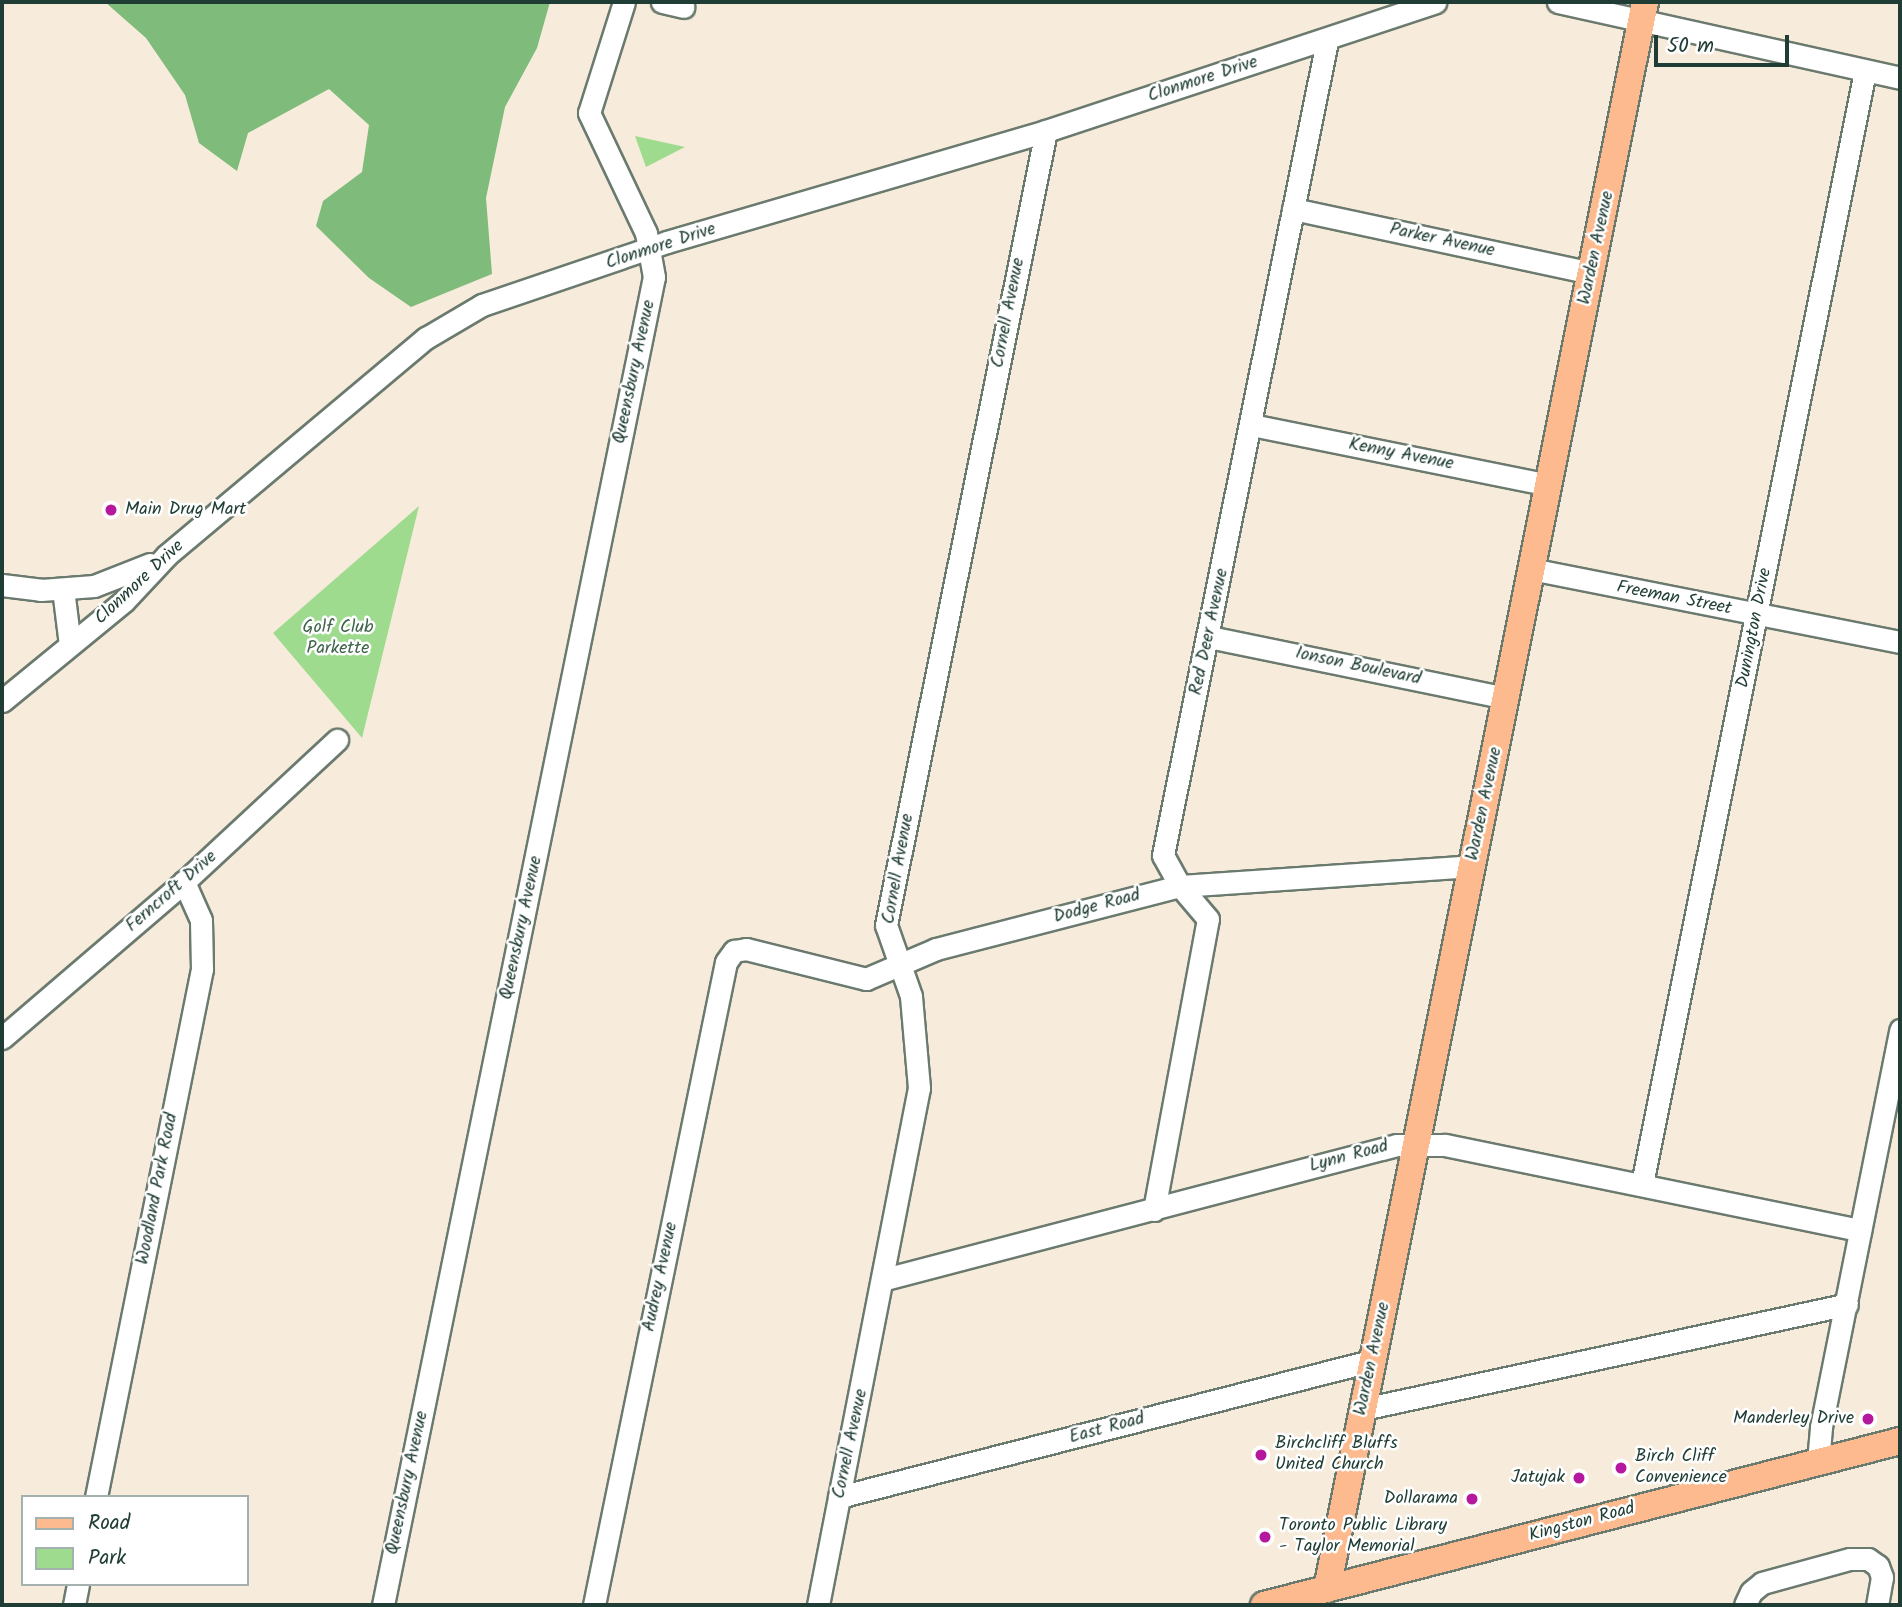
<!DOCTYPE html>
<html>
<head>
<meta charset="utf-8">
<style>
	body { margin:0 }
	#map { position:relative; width:1902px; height:1607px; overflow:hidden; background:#f7ecdb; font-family:Kalam,sans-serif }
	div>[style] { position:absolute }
	.green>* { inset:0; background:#9fdb8f }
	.forest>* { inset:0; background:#7fbb7a }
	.roads { filter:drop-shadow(2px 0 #6b7a6e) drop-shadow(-2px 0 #6b7a6e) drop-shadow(0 2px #6b7a6e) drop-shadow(0 -2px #6b7a6e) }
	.minor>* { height:21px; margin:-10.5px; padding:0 10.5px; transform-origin:10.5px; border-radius:10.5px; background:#fff }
	.major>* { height:26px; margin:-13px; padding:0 13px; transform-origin:13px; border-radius:13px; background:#fcba8e }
	.dots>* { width:19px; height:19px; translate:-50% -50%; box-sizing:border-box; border:4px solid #fff; border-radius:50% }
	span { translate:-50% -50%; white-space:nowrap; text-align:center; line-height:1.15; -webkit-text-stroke:5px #fff; paint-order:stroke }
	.street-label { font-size:18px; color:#1f3d34 }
	.poi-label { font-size:18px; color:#1f3d34 }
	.left { translate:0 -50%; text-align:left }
	.right { translate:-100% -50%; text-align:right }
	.park-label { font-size:18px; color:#3f644b }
	.frame { position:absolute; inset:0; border:4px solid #1f3d34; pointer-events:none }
	.legend { position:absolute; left:21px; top:1495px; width:228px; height:91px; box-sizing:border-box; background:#fff; border:2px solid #a5b1ae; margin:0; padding:9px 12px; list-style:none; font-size:21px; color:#1f3d34 }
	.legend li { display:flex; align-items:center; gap:14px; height:35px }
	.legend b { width:35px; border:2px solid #a5b1ae }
	.scale { position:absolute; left:1654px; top:35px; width:135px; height:32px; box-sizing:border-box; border:4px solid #1f3d34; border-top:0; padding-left:9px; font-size:21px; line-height:24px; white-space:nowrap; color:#1f3d34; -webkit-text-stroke:5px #fff; paint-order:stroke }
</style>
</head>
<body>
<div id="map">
	<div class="green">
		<i style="clip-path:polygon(635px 136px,685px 147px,646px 167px)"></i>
		<i style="clip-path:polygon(419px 506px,362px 738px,273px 633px)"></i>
	</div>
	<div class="forest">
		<i style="clip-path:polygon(105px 2px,550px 2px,537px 48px,505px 107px,486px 198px,492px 274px,411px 307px,369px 278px,316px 226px,323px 201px,362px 172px,369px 125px,329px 89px,248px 133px,237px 171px,199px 143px,185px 95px,146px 38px)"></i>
	</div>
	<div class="roads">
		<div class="minor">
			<i style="left:662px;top:2px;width:22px;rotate:13deg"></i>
			<i style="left:1558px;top:2px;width:350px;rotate:12.5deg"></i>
			<i style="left:1293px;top:209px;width:305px;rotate:12.1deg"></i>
			<i style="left:1252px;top:425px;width:303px;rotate:11.4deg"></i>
			<i style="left:1531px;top:569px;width:376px;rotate:11.2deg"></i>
			<i style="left:2px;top:585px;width:39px;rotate:7deg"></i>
			<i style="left:41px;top:590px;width:53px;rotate:-4.3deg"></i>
			<i style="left:94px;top:586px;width:60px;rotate:-21.4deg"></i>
			<i style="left:63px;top:589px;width:56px;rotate:82.9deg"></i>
			<i style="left:1209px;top:637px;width:303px;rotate:11.6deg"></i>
			<i style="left:2px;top:701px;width:158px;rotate:-39.3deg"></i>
			<i style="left:124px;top:601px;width:63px;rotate:-46.9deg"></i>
			<i style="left:167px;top:555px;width:338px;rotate:-40deg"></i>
			<i style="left:426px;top:338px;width:65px;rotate:-30.5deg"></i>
			<i style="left:482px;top:305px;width:195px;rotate:-18.8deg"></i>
			<i style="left:667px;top:242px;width:395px;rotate:-16.3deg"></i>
			<i style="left:1046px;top:131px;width:410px;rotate:-18.3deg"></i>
			<i style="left:2px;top:1038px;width:240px;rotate:-40.6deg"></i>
			<i style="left:184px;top:882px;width:209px;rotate:-42.9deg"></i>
			<i style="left:1642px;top:1184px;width:1135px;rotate:-78.67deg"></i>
			<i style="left:1154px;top:1210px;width:296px;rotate:-79.5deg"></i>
			<i style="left:1208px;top:919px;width:43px;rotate:-130.3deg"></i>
			<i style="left:1180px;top:886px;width:35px;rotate:-119deg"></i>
			<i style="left:1163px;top:855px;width:830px;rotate:-78.61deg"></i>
			<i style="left:885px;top:1279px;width:529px;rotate:-14.67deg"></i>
			<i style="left:1397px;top:1145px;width:48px"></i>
			<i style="left:1445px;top:1145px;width:424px;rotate:11.6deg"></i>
			<i style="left:1363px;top:1409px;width:495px;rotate:-12.2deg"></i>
			<i style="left:1818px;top:1462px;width:35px;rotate:-85deg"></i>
			<i style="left:1821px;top:1427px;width:405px;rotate:-78.7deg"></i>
			<i style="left:96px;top:1497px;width:539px;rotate:-78.65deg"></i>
			<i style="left:202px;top:969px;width:49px;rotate:-91.2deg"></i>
			<i style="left:201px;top:920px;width:42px;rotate:-114.1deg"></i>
			<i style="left:839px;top:1497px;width:552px;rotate:-14.36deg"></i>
			<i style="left:74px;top:1605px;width:21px;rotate:-79deg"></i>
			<i style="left:383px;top:1605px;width:1355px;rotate:-78.47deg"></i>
			<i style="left:654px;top:277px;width:45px;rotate:-100.3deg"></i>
			<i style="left:646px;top:233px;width:133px;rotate:-115.4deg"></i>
			<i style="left:589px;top:113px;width:116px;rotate:-72.5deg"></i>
			<i style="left:594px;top:1605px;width:656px;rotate:-78.4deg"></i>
			<i style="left:726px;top:962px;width:14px;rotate:-54deg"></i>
			<i style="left:734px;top:951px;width:12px;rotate:-9deg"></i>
			<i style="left:746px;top:949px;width:124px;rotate:14deg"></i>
			<i style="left:866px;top:979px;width:76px;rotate:-23.2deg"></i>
			<i style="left:936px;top:949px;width:252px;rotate:-14.5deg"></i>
			<i style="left:1180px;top:886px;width:293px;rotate:-3.9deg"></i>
			<i style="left:818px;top:1605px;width:527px;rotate:-78.95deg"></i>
			<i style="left:919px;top:1088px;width:92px;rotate:-95deg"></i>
			<i style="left:911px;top:996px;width:75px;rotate:-109.4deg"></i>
			<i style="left:886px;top:925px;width:810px;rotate:-78.61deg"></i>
			<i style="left:1745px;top:1605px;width:14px;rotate:-65deg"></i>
			<i style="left:1751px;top:1592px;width:14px;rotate:-39deg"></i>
			<i style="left:1762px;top:1583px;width:91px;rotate:-15.3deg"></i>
			<i style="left:1850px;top:1559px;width:18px"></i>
			<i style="left:1868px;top:1559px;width:12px;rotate:35deg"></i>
			<i style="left:1878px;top:1566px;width:12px;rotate:70deg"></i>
			<i style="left:1882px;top:1577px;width:28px;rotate:100deg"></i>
		</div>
		<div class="major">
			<i style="left:1327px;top:1589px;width:1619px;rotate:-78.67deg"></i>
			<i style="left:1264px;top:1605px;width:657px;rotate:-14.46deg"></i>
		</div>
	</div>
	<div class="dots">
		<i style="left:111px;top:510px;background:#b5179e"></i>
		<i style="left:1868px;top:1419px;background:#b5179e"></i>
		<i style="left:1261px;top:1455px;background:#b5179e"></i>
		<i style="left:1621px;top:1468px;background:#b5179e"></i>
		<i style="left:1579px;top:1478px;background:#b5179e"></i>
		<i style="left:1472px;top:1499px;background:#b5179e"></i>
		<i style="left:1265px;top:1537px;background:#b5179e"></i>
	</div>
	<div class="street-label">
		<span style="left:1203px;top:80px;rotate:-18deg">Clonmore Drive</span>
		<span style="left:1442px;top:241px;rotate:12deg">Parker Avenue</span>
		<span style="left:661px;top:247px;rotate:-18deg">Clonmore Drive</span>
		<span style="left:1597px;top:248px;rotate:-78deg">Warden Avenue</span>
		<span style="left:1009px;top:313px;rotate:-79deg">Cornell Avenue</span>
		<span style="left:635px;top:372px;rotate:-78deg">Queensbury Avenue</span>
		<span style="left:1401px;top:455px;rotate:11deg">Kenny Avenue</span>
		<span style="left:140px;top:583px;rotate:-43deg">Clonmore Drive</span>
		<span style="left:1674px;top:599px;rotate:11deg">Freeman Street</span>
		<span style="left:1755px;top:628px;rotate:-79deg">Dunington Drive</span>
		<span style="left:1210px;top:632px;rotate:-78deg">Red Deer Avenue</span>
		<span style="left:1358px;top:667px;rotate:12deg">Ionson Boulevard</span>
		<span style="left:1485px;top:804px;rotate:-78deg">Warden Avenue</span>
		<span style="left:899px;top:869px;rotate:-80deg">Cornell Avenue</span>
		<span style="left:172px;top:892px;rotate:-41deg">Ferncroft Drive</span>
		<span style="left:1097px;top:907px;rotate:-15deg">Dodge Road</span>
		<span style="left:522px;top:928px;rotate:-78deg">Queensbury Avenue</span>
		<span style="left:1349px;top:1157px;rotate:-15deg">Lynn Road</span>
		<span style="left:158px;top:1189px;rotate:-79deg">Woodland Park Road</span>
		<span style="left:661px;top:1277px;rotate:-78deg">Audrey Avenue</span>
		<span style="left:1373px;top:1359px;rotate:-78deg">Warden Avenue</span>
		<span style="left:1107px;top:1429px;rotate:-15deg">East Road</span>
		<span style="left:851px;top:1444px;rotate:-78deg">Cornell Avenue</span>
		<span style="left:408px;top:1483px;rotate:-78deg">Queensbury Avenue</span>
		<span style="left:1582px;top:1523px;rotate:-15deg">Kingston Road</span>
	</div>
	<div class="poi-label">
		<span class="left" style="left:125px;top:510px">Main Drug Mart</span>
		<span class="right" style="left:1854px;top:1419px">Manderley Drive</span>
		<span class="left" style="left:1275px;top:1455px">Birchcliff Bluffs<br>United Church</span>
		<span class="left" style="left:1635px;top:1468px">Birch Cliff<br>Convenience</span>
		<span class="right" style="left:1565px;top:1478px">Jatujak</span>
		<span class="right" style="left:1458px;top:1499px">Dollarama</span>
		<span class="left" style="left:1279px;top:1537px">Toronto Public Library<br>- Taylor Memorial</span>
	</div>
	<div class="park-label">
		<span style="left:338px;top:639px">Golf Club<br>Parkette</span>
	</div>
	<div class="frame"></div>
	<ul class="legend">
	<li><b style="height:9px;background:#fcba8e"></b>Road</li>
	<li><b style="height:19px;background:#9fdb8f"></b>Park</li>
	</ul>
	<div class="scale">50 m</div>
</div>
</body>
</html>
